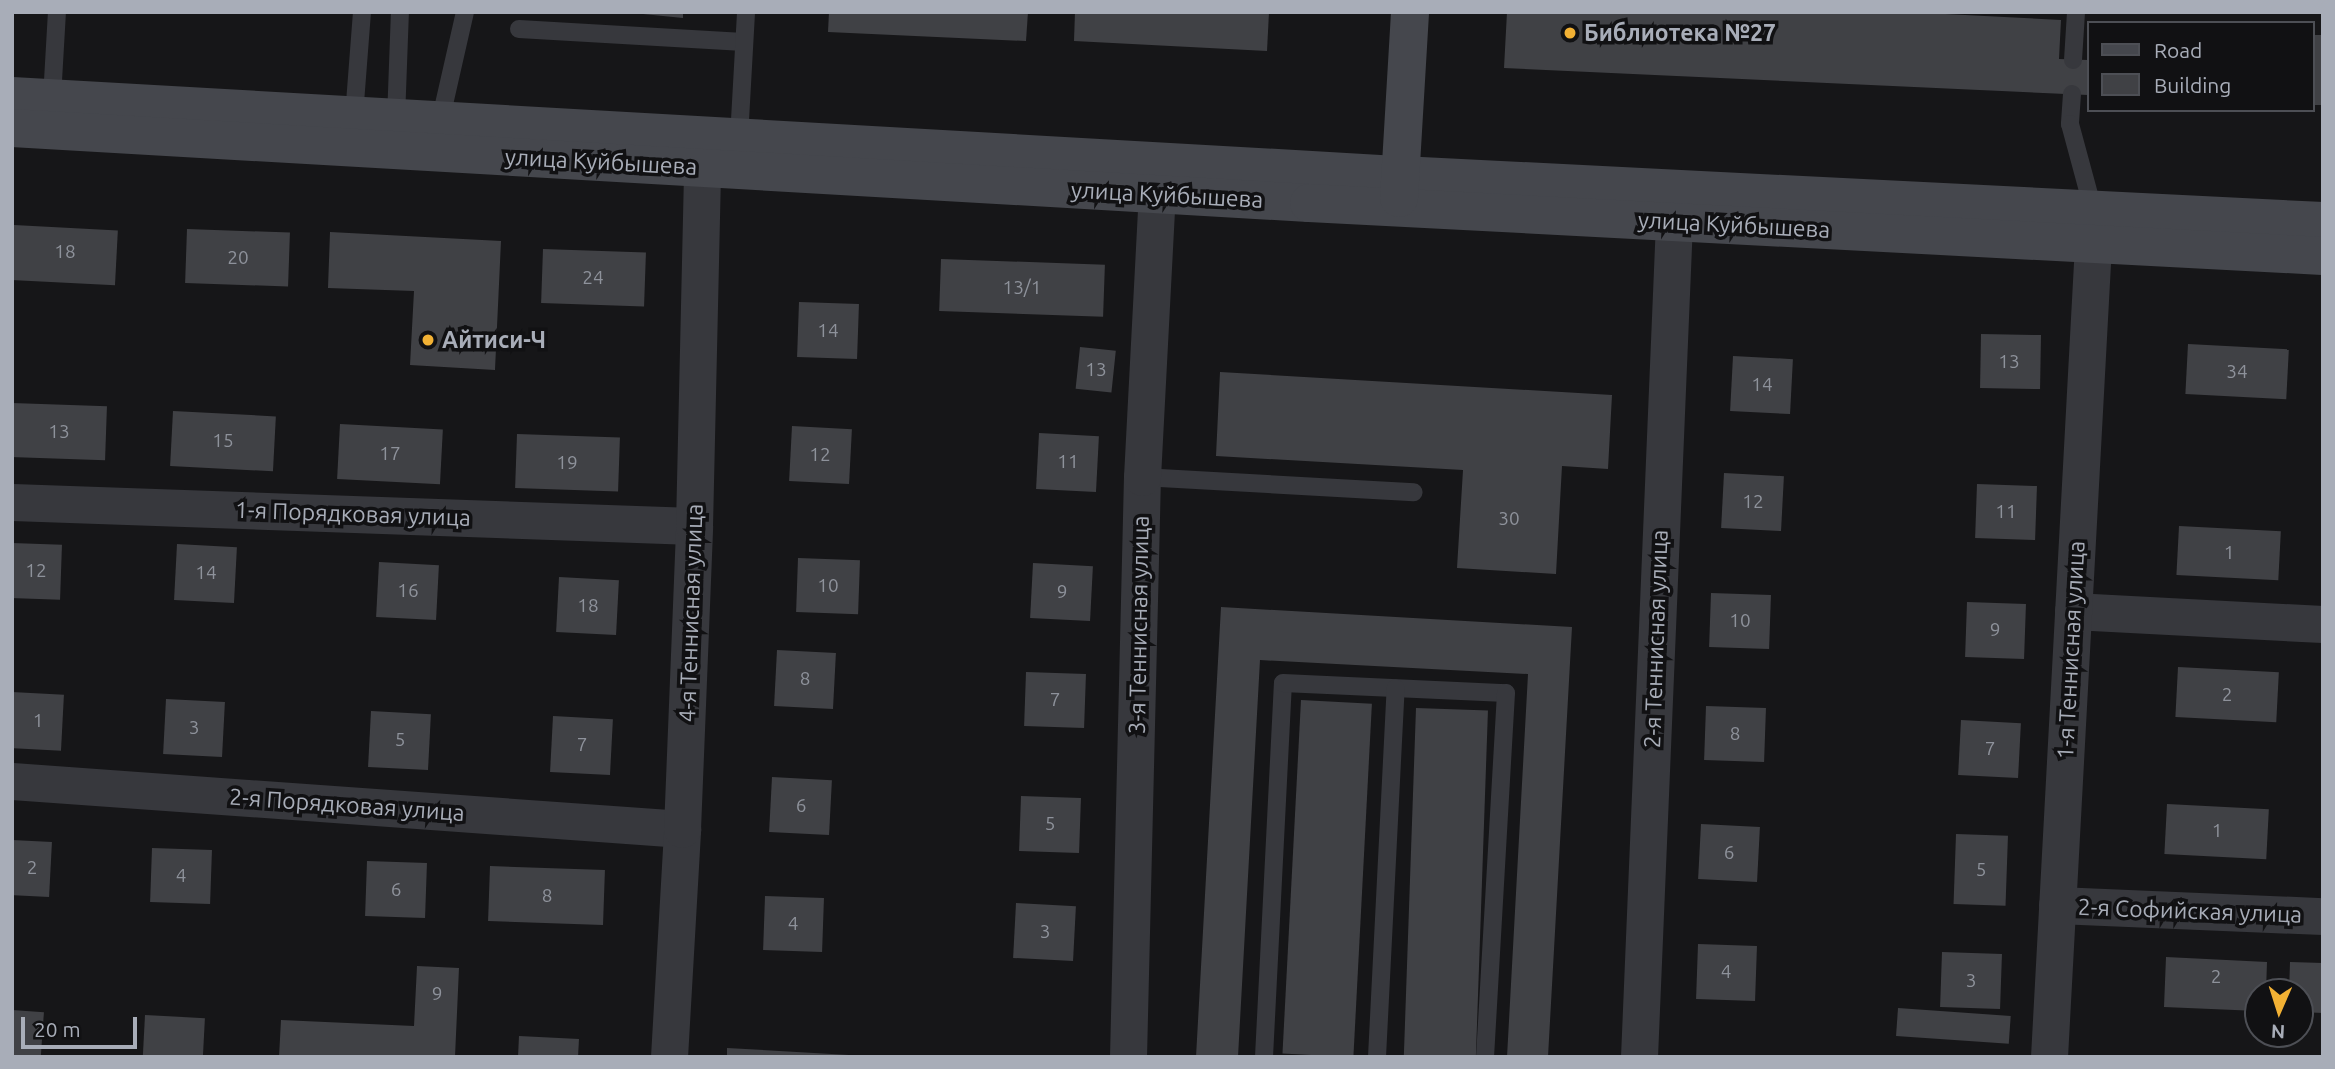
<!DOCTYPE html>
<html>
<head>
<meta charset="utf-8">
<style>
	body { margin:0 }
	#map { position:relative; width:2335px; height:1069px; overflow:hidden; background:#161618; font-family:Ubuntu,sans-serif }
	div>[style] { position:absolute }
	.building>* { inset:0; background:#404145; transform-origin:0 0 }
	.lane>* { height:18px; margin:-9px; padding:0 9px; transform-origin:9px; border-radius:9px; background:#37383d }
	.street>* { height:37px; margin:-18.5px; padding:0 18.5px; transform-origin:18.5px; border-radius:18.5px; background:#37383d }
	.secondary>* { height:38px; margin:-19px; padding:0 19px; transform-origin:19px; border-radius:19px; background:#45474d }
	.dots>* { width:19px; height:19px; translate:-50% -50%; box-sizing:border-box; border:4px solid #111113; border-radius:50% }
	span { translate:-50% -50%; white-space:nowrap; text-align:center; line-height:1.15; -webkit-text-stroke:7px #111113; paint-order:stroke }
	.number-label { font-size:19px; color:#8e929b }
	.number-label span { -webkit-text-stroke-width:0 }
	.poi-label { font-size:23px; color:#a8adb8; font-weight:700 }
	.left { translate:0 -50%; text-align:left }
	.street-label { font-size:23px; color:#a8adb8 }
	.frame { position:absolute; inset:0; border:14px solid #a8adb8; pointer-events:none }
	.legend { position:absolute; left:2087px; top:21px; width:228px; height:91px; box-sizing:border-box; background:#111113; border:2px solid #4d4f55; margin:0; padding:9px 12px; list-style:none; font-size:21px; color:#a8adb8 }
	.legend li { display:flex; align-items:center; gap:14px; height:35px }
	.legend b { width:35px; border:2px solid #4d4f55 }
	.north { position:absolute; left:2244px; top:978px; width:70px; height:70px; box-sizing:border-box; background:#111113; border:2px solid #4d4f55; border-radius:50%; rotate:183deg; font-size:19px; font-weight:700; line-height:28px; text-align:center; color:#a8adb8 }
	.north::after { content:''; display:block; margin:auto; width:24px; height:32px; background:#f2b134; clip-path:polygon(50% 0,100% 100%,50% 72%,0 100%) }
	.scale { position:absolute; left:21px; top:1017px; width:116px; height:32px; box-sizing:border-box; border:4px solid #a8adb8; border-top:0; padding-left:9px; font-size:21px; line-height:24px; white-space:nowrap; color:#a8adb8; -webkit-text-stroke:5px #111113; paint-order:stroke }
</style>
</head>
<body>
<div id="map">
	<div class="building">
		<i style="clip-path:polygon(623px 12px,683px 12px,683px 18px)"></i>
		<i style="clip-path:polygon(829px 12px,1028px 12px,1026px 41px,828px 32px)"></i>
		<i style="clip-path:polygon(1075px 12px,1269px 12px,1267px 51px,1074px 41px)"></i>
		<i style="clip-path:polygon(1507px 12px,1906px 12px,2061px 20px,2059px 59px,2088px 60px,2088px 95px,1504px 68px)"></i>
		<i style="left:2312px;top:35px;width:11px;height:70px"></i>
		<i style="left:14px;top:225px;width:104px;height:55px;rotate:3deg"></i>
		<i style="left:187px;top:229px;width:103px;height:54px;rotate:2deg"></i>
		<i style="clip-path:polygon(330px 232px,501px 241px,495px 370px,410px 365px,414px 291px,328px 288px)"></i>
		<i style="left:543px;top:249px;width:103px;height:54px;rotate:2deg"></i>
		<i style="left:941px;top:259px;width:164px;height:52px;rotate:2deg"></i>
		<i style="left:799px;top:302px;width:60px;height:55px;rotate:2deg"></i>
		<i style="left:1981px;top:334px;width:60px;height:54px;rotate:1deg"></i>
		<i style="left:2188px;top:344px;width:101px;height:50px;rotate:3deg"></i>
		<i style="left:1080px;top:347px;width:36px;height:42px;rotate:6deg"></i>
		<i style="left:1733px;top:356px;width:60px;height:55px;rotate:3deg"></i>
		<i style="clip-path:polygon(1220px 372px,1612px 395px,1608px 469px,1562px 466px,1556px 574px,1457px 568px,1463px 470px,1216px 456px)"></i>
		<i style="left:12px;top:403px;width:95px;height:54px;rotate:2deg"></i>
		<i style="left:173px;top:411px;width:103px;height:55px;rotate:3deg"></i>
		<i style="left:340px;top:424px;width:103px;height:55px;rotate:3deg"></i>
		<i style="left:792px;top:426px;width:60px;height:55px;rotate:3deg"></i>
		<i style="left:1039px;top:433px;width:60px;height:56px;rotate:3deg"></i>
		<i style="left:517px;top:434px;width:103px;height:54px;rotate:2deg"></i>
		<i style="left:1724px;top:473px;width:60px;height:55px;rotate:3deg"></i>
		<i style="left:1977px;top:484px;width:60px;height:54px;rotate:2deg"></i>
		<i style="left:2179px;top:526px;width:102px;height:49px;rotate:3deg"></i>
		<i style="left:12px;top:543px;width:50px;height:55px;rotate:2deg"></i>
		<i style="left:177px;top:544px;width:60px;height:56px;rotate:3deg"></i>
		<i style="left:798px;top:558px;width:62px;height:54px;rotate:2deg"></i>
		<i style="left:379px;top:562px;width:60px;height:55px;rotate:3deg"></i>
		<i style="left:1033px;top:563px;width:60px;height:55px;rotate:3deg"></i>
		<i style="left:559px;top:577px;width:60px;height:55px;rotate:3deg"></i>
		<i style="left:1711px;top:593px;width:60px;height:54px;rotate:2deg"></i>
		<i style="left:1967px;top:602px;width:59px;height:55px;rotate:2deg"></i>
		<i style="clip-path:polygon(1221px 607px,1572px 627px,1548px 1057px,1507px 1057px,1528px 674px,1260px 660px,1238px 1057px,1196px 1057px)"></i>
		<i style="left:777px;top:650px;width:59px;height:56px;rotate:3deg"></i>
		<i style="left:2178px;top:667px;width:101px;height:50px;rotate:3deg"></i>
		<i style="left:1026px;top:672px;width:60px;height:54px;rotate:2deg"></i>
		<i style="left:12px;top:692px;width:52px;height:56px;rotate:3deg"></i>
		<i style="left:166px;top:699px;width:59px;height:55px;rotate:3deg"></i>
		<i style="left:1301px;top:700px;width:71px;height:354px;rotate:3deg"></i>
		<i style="left:1706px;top:706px;width:60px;height:54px;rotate:2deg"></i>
		<i style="left:1416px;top:708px;width:72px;height:349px;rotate:2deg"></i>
		<i style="left:371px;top:711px;width:60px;height:56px;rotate:3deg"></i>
		<i style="left:553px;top:716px;width:60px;height:56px;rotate:3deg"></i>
		<i style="left:1961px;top:720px;width:60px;height:55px;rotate:3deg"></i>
		<i style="left:772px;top:777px;width:60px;height:55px;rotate:3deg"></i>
		<i style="left:1021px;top:796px;width:60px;height:55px;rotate:2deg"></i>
		<i style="left:2167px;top:804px;width:102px;height:50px;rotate:3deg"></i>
		<i style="left:1701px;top:824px;width:59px;height:55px;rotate:3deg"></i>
		<i style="left:1956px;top:834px;width:52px;height:70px;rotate:2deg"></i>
		<i style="left:12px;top:840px;width:40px;height:55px;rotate:3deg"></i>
		<i style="left:152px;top:848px;width:60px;height:54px;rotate:2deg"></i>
		<i style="left:367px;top:861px;width:60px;height:55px;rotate:2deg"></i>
		<i style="left:490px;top:866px;width:115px;height:55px;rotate:2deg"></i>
		<i style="left:765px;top:896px;width:59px;height:54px;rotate:2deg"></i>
		<i style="left:1016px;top:903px;width:60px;height:55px;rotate:3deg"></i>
		<i style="left:1698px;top:944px;width:59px;height:55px;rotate:2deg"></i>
		<i style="left:1942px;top:952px;width:60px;height:55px;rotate:2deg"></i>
		<i style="clip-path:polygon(2166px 957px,2267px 962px,2266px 992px,2258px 992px,2258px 1011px,2164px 1007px)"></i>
		<i style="clip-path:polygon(2290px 962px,2323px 963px,2323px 1013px,2300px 1012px,2300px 992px,2289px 992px)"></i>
		<i style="clip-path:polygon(417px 966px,459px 968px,455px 1057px,279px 1057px,281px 1020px,414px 1026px)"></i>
		<i style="left:1898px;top:1008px;width:113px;height:28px;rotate:4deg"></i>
		<i style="left:12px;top:1010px;width:32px;height:47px;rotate:4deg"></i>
		<i style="left:145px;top:1015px;width:60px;height:42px;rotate:3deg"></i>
		<i style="clip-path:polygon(519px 1036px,579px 1039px,578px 1057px,518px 1057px)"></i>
		<i style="clip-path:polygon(727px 1048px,849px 1055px,849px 1057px,727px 1057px)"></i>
	</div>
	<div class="lane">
		<i style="left:519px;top:29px;width:225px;rotate:3.3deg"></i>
		<i style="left:2073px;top:60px;width:48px;rotate:-86.4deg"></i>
		<i style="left:2072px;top:94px;width:30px;rotate:94deg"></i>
		<i style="left:2070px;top:124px;width:88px;rotate:74.9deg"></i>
		<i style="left:52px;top:98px;width:86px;rotate:-86.7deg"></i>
		<i style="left:354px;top:116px;width:104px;rotate:-85.6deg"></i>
		<i style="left:396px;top:119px;width:107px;rotate:-87.9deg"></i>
		<i style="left:440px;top:122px;width:113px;rotate:-77.2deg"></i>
		<i style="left:739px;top:138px;width:126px;rotate:-86.8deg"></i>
		<i style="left:1142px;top:477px;width:272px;rotate:3.2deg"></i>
		<i style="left:1264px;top:1057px;width:374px;rotate:-87.1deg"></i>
		<i style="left:1283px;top:683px;width:223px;rotate:2.6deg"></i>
		<i style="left:1506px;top:693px;width:365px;rotate:93.3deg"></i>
		<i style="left:1377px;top:1057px;width:369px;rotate:-87.1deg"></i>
	</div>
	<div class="street">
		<i style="left:12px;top:502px;width:682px;rotate:2.02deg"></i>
		<i style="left:2073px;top:611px;width:250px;rotate:3deg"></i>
		<i style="left:12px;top:781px;width:672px;rotate:4.1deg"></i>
		<i style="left:2057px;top:905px;width:266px;rotate:2.4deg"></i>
		<i style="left:669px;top:1057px;width:228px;rotate:-86.7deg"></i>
		<i style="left:682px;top:829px;width:303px;rotate:-87.7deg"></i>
		<i style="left:694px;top:526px;width:358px;rotate:-88.7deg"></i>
		<i style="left:1128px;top:1057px;width:580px;rotate:-88.62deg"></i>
		<i style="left:1142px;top:477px;width:283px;rotate:-87deg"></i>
		<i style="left:1639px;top:1057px;width:836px;rotate:-87.6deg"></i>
		<i style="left:2049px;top:1057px;width:814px;rotate:-86.9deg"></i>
	</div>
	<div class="secondary">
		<i style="left:12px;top:96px;width:1391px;rotate:3.26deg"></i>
		<i style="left:1401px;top:175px;width:923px;rotate:2.86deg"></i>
		<i style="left:12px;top:128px;width:1299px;rotate:3.31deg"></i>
		<i style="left:1309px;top:203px;width:1015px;rotate:2.99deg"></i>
		<i style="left:1399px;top:198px;width:186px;rotate:-86.6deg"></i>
	</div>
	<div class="dots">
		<i style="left:1570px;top:33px;background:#f2b134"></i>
		<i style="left:428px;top:340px;background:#f2b134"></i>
	</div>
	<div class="number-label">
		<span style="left:65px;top:252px">18</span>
		<span style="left:238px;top:258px">20</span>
		<span style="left:593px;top:278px">24</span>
		<span style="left:1022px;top:288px">13/1</span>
		<span style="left:828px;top:331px">14</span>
		<span style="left:2009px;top:362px">13</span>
		<span style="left:1096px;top:370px">13</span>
		<span style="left:2237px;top:372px">34</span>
		<span style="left:1762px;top:385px">14</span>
		<span style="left:59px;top:432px">13</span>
		<span style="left:223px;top:441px">15</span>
		<span style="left:390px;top:454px">17</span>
		<span style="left:820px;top:455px">12</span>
		<span style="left:1068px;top:462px">11</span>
		<span style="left:567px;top:463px">19</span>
		<span style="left:1753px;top:502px">12</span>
		<span style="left:2006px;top:512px">11</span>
		<span style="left:1509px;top:519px">30</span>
		<span style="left:2229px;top:553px">1</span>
		<span style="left:36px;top:571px">12</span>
		<span style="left:206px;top:573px">14</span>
		<span style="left:828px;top:586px">10</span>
		<span style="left:408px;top:591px">16</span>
		<span style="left:1062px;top:592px">9</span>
		<span style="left:588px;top:606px">18</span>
		<span style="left:1740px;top:621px">10</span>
		<span style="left:1995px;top:630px">9</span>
		<span style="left:805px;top:679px">8</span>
		<span style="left:2227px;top:695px">2</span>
		<span style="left:1055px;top:700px">7</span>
		<span style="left:38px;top:721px">1</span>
		<span style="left:194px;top:728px">3</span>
		<span style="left:1735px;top:734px">8</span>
		<span style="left:400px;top:740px">5</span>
		<span style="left:582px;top:745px">7</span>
		<span style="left:1990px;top:749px">7</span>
		<span style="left:801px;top:806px">6</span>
		<span style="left:1050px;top:824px">5</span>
		<span style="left:2217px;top:831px">1</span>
		<span style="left:1729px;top:853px">6</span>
		<span style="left:32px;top:868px">2</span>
		<span style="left:1981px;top:870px">5</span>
		<span style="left:181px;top:876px">4</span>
		<span style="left:396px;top:890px">6</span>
		<span style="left:547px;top:896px">8</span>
		<span style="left:793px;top:924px">4</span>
		<span style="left:1045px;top:932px">3</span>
		<span style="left:1726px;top:972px">4</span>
		<span style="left:2216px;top:977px">2</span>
		<span style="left:1971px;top:981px">3</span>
		<span style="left:437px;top:994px">9</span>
	</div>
	<div class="poi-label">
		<span class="left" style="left:1584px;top:33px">Библиотека №27</span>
		<span class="left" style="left:442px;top:340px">Айтиси-Ч</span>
	</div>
	<div class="street-label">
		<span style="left:601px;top:162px;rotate:3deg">улица Куйбышева</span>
		<span style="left:1167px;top:195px;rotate:3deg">улица Куйбышева</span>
		<span style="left:1734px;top:225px;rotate:3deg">улица Куйбышева</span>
		<span style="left:353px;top:514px;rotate:2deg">1-я Порядковая улица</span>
		<span style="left:691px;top:613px;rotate:-88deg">4-я Теннисная улица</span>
		<span style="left:1139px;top:625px;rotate:-89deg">3-я Теннисная улица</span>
		<span style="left:1656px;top:639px;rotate:-88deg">2-я Теннисная улица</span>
		<span style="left:2071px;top:650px;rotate:-87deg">1-я Теннисная улица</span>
		<span style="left:347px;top:805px;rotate:4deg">2-я Порядковая улица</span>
		<span style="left:2190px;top:911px;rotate:2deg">2-я Софийская улица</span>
	</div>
	<div class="frame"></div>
	<ul class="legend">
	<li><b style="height:9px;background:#45474d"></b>Road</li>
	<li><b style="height:19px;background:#404145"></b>Building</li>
	</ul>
	<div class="north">N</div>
	<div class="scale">20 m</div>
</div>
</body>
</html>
